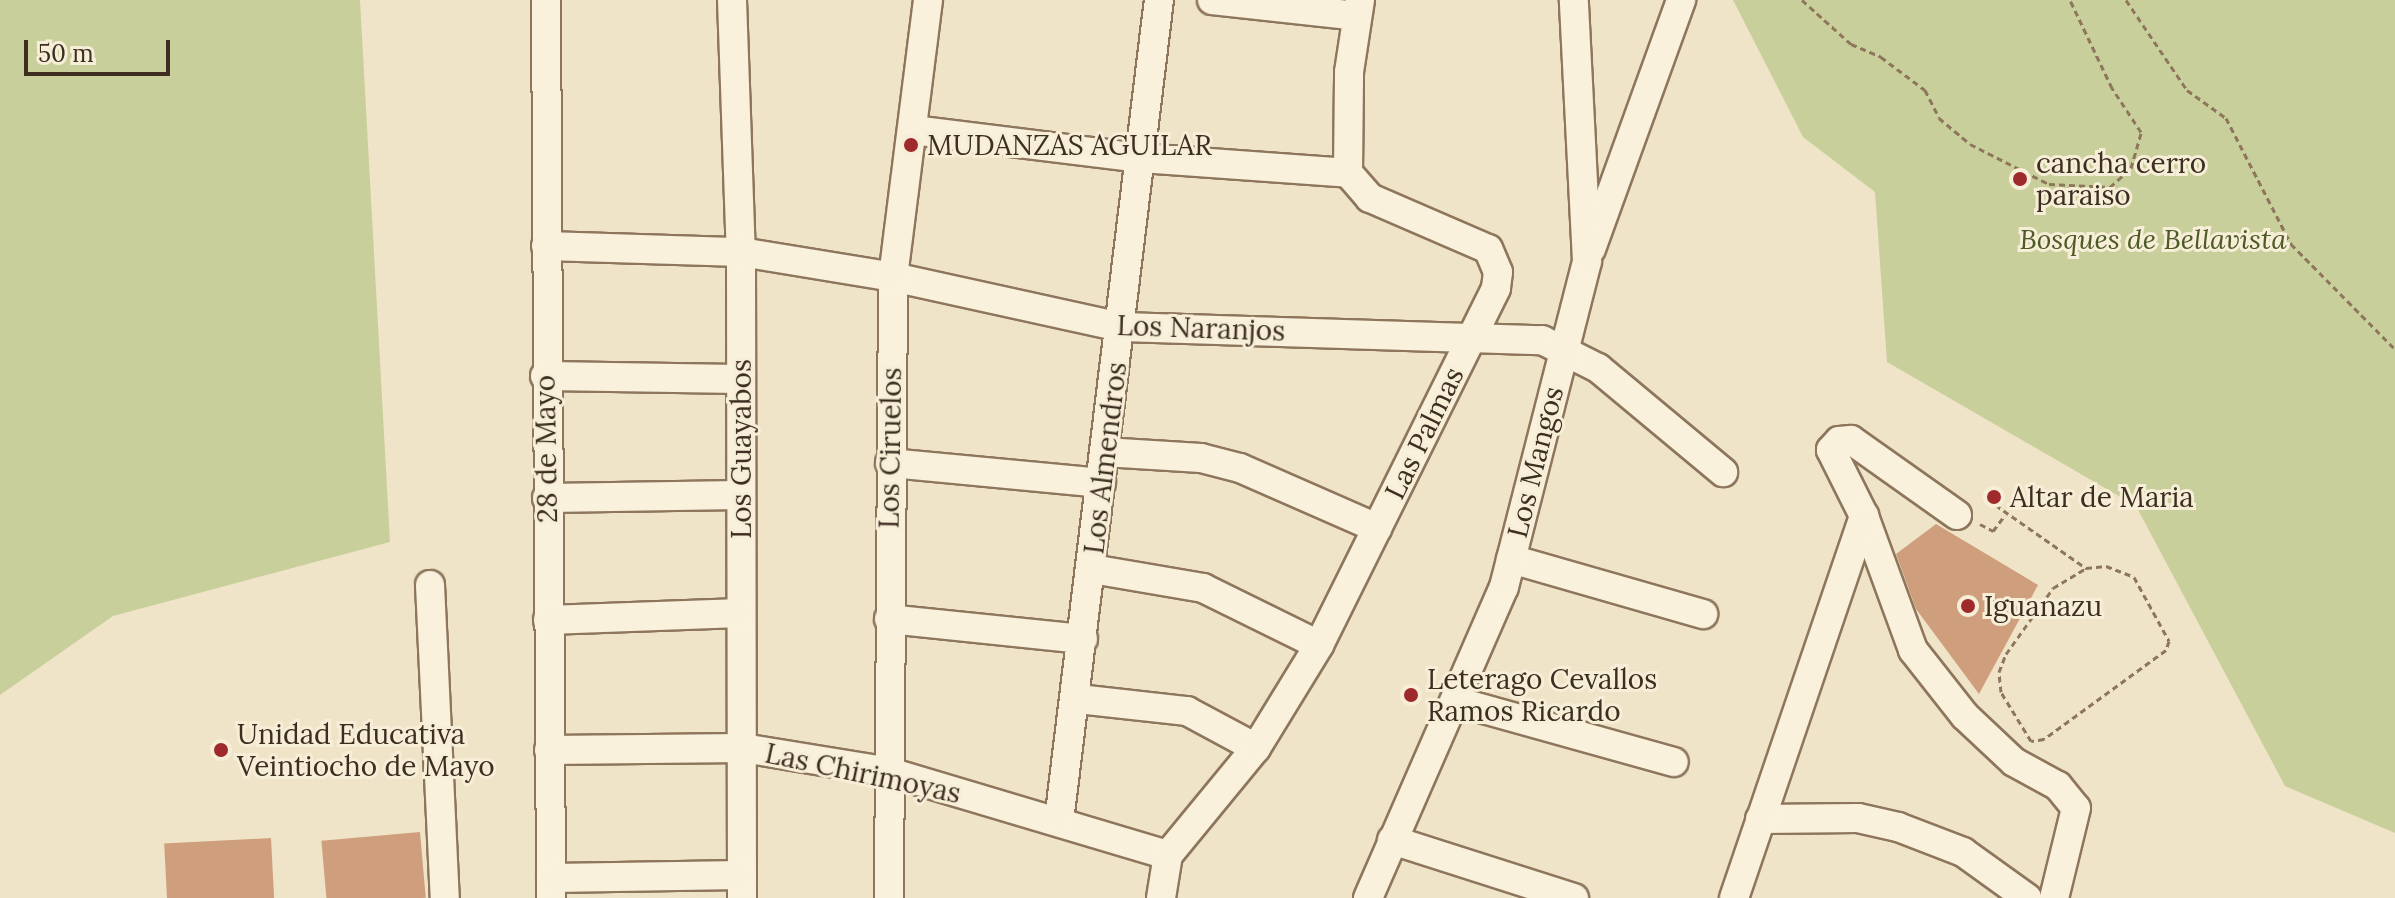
<!DOCTYPE html>
<html>
<head>
<meta charset="utf-8">
<style>
	body { margin:0 }
	#map { position:relative; width:2395px; height:898px; overflow:hidden; background:#f0e4c8; font-family:Lora,serif }
	div>[style] { position:absolute }
	.green>* { inset:0; background:#c9cf9b }
	.building>* { inset:0; background:#cf9f7d; transform-origin:0 0 }
	.path>* { height:3px; margin-top:-1.5px; transform-origin:0; background:repeating-linear-gradient(90deg,#8d765c 0 6px,transparent 0 10px) }
	.roads { filter:drop-shadow(2px 0 #8d765c) drop-shadow(-2px 0 #8d765c) drop-shadow(0 2px #8d765c) drop-shadow(0 -2px #8d765c) }
	.minor>* { height:28px; margin:-14px; padding:0 14px; transform-origin:14px; border-radius:14px; background:#faf1dc }
	.dots>* { width:22px; height:22px; translate:-50% -50%; box-sizing:border-box; border:4px solid #f7eed8; border-radius:50% }
	span { translate:-50% -50%; white-space:nowrap; text-align:center; line-height:1.15; -webkit-text-stroke:6px #f7eed8; paint-order:stroke }
	.poi-label { font-size:28px; color:#3d2e20 }
	.left { translate:0 -50%; text-align:left }
	.park-label { font-size:28px; color:#4d5a26; font-style:italic }
	.street-label { font-size:28px; color:#3d2e20 }
	.scale { position:absolute; left:24px; top:40px; width:146px; height:36px; box-sizing:border-box; border:4px solid #3d2e20; border-top:0; padding-left:10px; font-size:24px; line-height:28px; white-space:nowrap; color:#3d2e20; -webkit-text-stroke:6px #f7eed8; paint-order:stroke }
</style>
</head>
<body>
<div id="map">
	<div class="green">
		<i style="clip-path:polygon(0 0,360px 0,390px 542px,113px 616px,0 695px)"></i>
		<i style="clip-path:polygon(1733px 0,2395px 0,2395px 833px,2285px 786px,2136px 506px,1887px 362px,1875px 192px,1803px 137px)"></i>
	</div>
	<div class="building">
		<i style="clip-path:polygon(1936px 524px,2038px 585px,1979px 694px,1916px 609px,1896px 554px)"></i>
		<i style="left:420px;top:832px;width:66px;height:99px;rotate:85deg"></i>
		<i style="left:271px;top:838px;width:60px;height:107px;rotate:87deg"></i>
	</div>
	<div class="path">
		<i style="left:1802px;top:0;width:66px;rotate:41.9deg"></i>
		<i style="left:1851px;top:44px;width:33px;rotate:23deg"></i>
		<i style="left:1881px;top:57px;width:55px;rotate:36.9deg"></i>
		<i style="left:1925px;top:90px;width:31px;rotate:63deg"></i>
		<i style="left:1939px;top:118px;width:40px;rotate:40deg"></i>
		<i style="left:1970px;top:144px;width:89px;rotate:26.9deg"></i>
		<i style="left:2049px;top:184px;width:61px;rotate:2.8deg"></i>
		<i style="left:2110px;top:187px;width:28px;rotate:-42deg"></i>
		<i style="left:2131px;top:168px;width:37px;rotate:-74deg"></i>
		<i style="left:2141px;top:132px;width:53px;rotate:-123.4deg"></i>
		<i style="left:2112px;top:88px;width:98px;rotate:-115.5deg"></i>
		<i style="left:2126px;top:0;width:109px;rotate:55.9deg"></i>
		<i style="left:2187px;top:90px;width:48px;rotate:35.7deg"></i>
		<i style="left:2226px;top:118px;width:142px;rotate:62.7deg"></i>
		<i style="left:2291px;top:244px;width:148px;rotate:45.3deg"></i>
		<i style="left:1987px;top:499px;width:121px;rotate:34.9deg"></i>
		<i style="left:2086px;top:568px;width:20px;rotate:-6deg"></i>
		<i style="left:2106px;top:566px;width:30px;rotate:21deg"></i>
		<i style="left:2134px;top:577px;width:73px;rotate:61.3deg"></i>
		<i style="left:2169px;top:641px;width:9px;rotate:108deg"></i>
		<i style="left:2166px;top:650px;width:151px;rotate:143.9deg"></i>
		<i style="left:2044px;top:739px;width:13px;rotate:171deg"></i>
		<i style="left:2031px;top:741px;width:57px;rotate:-121.5deg"></i>
		<i style="left:2001px;top:692px;width:20px;rotate:-96deg"></i>
		<i style="left:1999px;top:672px;width:19px;rotate:-69deg"></i>
		<i style="left:2006px;top:654px;width:81px;rotate:-54.5deg"></i>
		<i style="left:2053px;top:588px;width:39px;rotate:-31deg"></i>
		<i style="left:1980px;top:524px;width:15px;rotate:28deg"></i>
		<i style="left:1993px;top:531px;width:20px;rotate:-53deg"></i>
	</div>
	<div class="roads">
		<div class="minor">
			<i style="left:546px;top:0;width:898px;rotate:89.68deg"></i>
			<i style="left:732px;top:0;width:252px;rotate:88deg"></i>
			<i style="left:741px;top:252px;width:646px;rotate:89.91deg"></i>
			<i style="left:1212px;top:0;width:145px;rotate:6.3deg"></i>
			<i style="left:913px;top:130px;width:230px;rotate:7deg"></i>
			<i style="left:1141px;top:158px;width:208px;rotate:4.1deg"></i>
			<i style="left:546px;top:246px;width:195px;rotate:1.8deg"></i>
			<i style="left:741px;top:252px;width:154px;rotate:9.3deg"></i>
			<i style="left:893px;top:277px;width:233px;rotate:12.4deg"></i>
			<i style="left:1121px;top:327px;width:421px;rotate:1.8deg"></i>
			<i style="left:1542px;top:340px;width:63px;rotate:26.6deg"></i>
			<i style="left:1598px;top:368px;width:163px;rotate:39.8deg"></i>
			<i style="left:1591px;top:249px;width:265px;rotate:-70.1deg"></i>
			<i style="left:545px;top:376px;width:196px;rotate:0.9deg"></i>
			<i style="left:1104px;top:452px;width:97px;rotate:3.5deg"></i>
			<i style="left:1201px;top:458px;width:40px;rotate:14.4deg"></i>
			<i style="left:1240px;top:468px;width:150px;rotate:23.7deg"></i>
			<i style="left:890px;top:463px;width:212px;rotate:5.4deg"></i>
			<i style="left:547px;top:498px;width:194px;rotate:-0.9deg"></i>
			<i style="left:1957px;top:515px;width:130px;rotate:-144.7deg"></i>
			<i style="left:1851px;top:440px;width:12px;rotate:175deg"></i>
			<i style="left:1839px;top:441px;width:12px;rotate:132deg"></i>
			<i style="left:1831px;top:450px;width:74px;rotate:63.4deg"></i>
			<i style="left:1864px;top:516px;width:143px;rotate:69.9deg"></i>
			<i style="left:1913px;top:650px;width:84px;rotate:51.8deg"></i>
			<i style="left:1965px;top:716px;width:67px;rotate:43.2deg"></i>
			<i style="left:2014px;top:762px;width:50px;rotate:28.6deg"></i>
			<i style="left:2058px;top:786px;width:28px;rotate:51deg"></i>
			<i style="left:2076px;top:808px;width:93px;rotate:103.7deg"></i>
			<i style="left:1511px;top:559px;width:200px;rotate:16deg"></i>
			<i style="left:1092px;top:569px;width:113px;rotate:9.7deg"></i>
			<i style="left:1203px;top:588px;width:129px;rotate:26.2deg"></i>
			<i style="left:430px;top:585px;width:313px;rotate:87.3deg"></i>
			<i style="left:889px;top:619px;width:195px;rotate:5.9deg"></i>
			<i style="left:548px;top:620px;width:193px;rotate:-2.1deg"></i>
			<i style="left:1078px;top:699px;width:110px;rotate:6.3deg"></i>
			<i style="left:1187px;top:711px;width:78px;rotate:28.2deg"></i>
			<i style="left:1455px;top:701px;width:227px;rotate:15.6deg"></i>
			<i style="left:549px;top:750px;width:194px;rotate:-0.6deg"></i>
			<i style="left:743px;top:748px;width:148px;rotate:9.3deg"></i>
			<i style="left:889px;top:772px;width:291px;rotate:16.6deg"></i>
			<i style="left:1760px;top:819px;width:98px;rotate:-0.6deg"></i>
			<i style="left:1858px;top:818px;width:41px;rotate:12.7deg"></i>
			<i style="left:1898px;top:827px;width:70px;rotate:21deg"></i>
			<i style="left:1963px;top:852px;width:79px;rotate:35.7deg"></i>
			<i style="left:1059px;top:821px;width:827px;rotate:-83.06deg"></i>
			<i style="left:1392px;top:840px;width:191px;rotate:17.7deg"></i>
			<i style="left:551px;top:878px;width:191px;rotate:-0.9deg"></i>
			<i style="left:889px;top:898px;width:621px;rotate:-89.63deg"></i>
			<i style="left:893px;top:277px;width:279px;rotate:-82.8deg"></i>
			<i style="left:1161px;top:898px;width:44px;rotate:-80.8deg"></i>
			<i style="left:1168px;top:855px;width:139px;rotate:-50.6deg"></i>
			<i style="left:1256px;top:748px;width:121px;rotate:-58.5deg"></i>
			<i style="left:1319px;top:645px;width:398px;rotate:-63.6deg"></i>
			<i style="left:1496px;top:288px;width:16px;rotate:-83deg"></i>
			<i style="left:1498px;top:272px;width:25px;rotate:-113deg"></i>
			<i style="left:1488px;top:249px;width:129px;rotate:-156.6deg"></i>
			<i style="left:1370px;top:198px;width:33px;rotate:-131deg"></i>
			<i style="left:1348px;top:173px;width:101px;rotate:-89.4deg"></i>
			<i style="left:1349px;top:72px;width:73px;rotate:-81.3deg"></i>
			<i style="left:1368px;top:898px;width:339px;rotate:-66.4deg"></i>
			<i style="left:1504px;top:587px;width:336px;rotate:-75.7deg"></i>
			<i style="left:1587px;top:261px;width:261px;rotate:-92.9deg"></i>
			<i style="left:1734px;top:898px;width:404px;rotate:-71.2deg"></i>
		</div>
	</div>
	<div class="dots">
		<i style="left:911px;top:145px;background:#9e2a2b"></i>
		<i style="left:2020px;top:179px;background:#9e2a2b"></i>
		<i style="left:1994px;top:497px;background:#9e2a2b"></i>
		<i style="left:1968px;top:606px;background:#9e2a2b"></i>
		<i style="left:1411px;top:695px;background:#9e2a2b"></i>
		<i style="left:221px;top:750px;background:#9e2a2b"></i>
	</div>
	<div class="poi-label">
		<span class="left" style="left:927px;top:145px">MUDANZAS AGUILAR</span>
		<span class="left" style="left:2036px;top:179px">cancha cerro<br>paraiso</span>
		<span class="left" style="left:2010px;top:497px">Altar de Maria</span>
		<span class="left" style="left:1984px;top:606px">Iguanazu</span>
		<span class="left" style="left:1427px;top:695px">Leterago Cevallos<br>Ramos Ricardo</span>
		<span class="left" style="left:237px;top:750px">Unidad Educativa<br>Veintiocho de Mayo</span>
	</div>
	<div class="park-label">
		<span style="left:2153px;top:239px">Bosques de Bellavista</span>
	</div>
	<div class="street-label">
		<span style="left:1201px;top:328px;rotate:2deg">Los Naranjos</span>
		<span style="left:1424px;top:433px;rotate:-64deg">Las Palmas</span>
		<span style="left:890px;top:448px;rotate:-89deg">Los Ciruelos</span>
		<span style="left:546px;top:449px;rotate:-91deg">28 de Mayo</span>
		<span style="left:741px;top:449px;rotate:-90deg">Los Guayabos</span>
		<span style="left:1105px;top:458px;rotate:-83deg">Los Almendros</span>
		<span style="left:1535px;top:462px;rotate:-76deg">Los Mangos</span>
		<span style="left:863px;top:773px;rotate:12deg">Las Chirimoyas</span>
	</div>
	<div class="scale">50 m</div>
</div>
</body>
</html>
